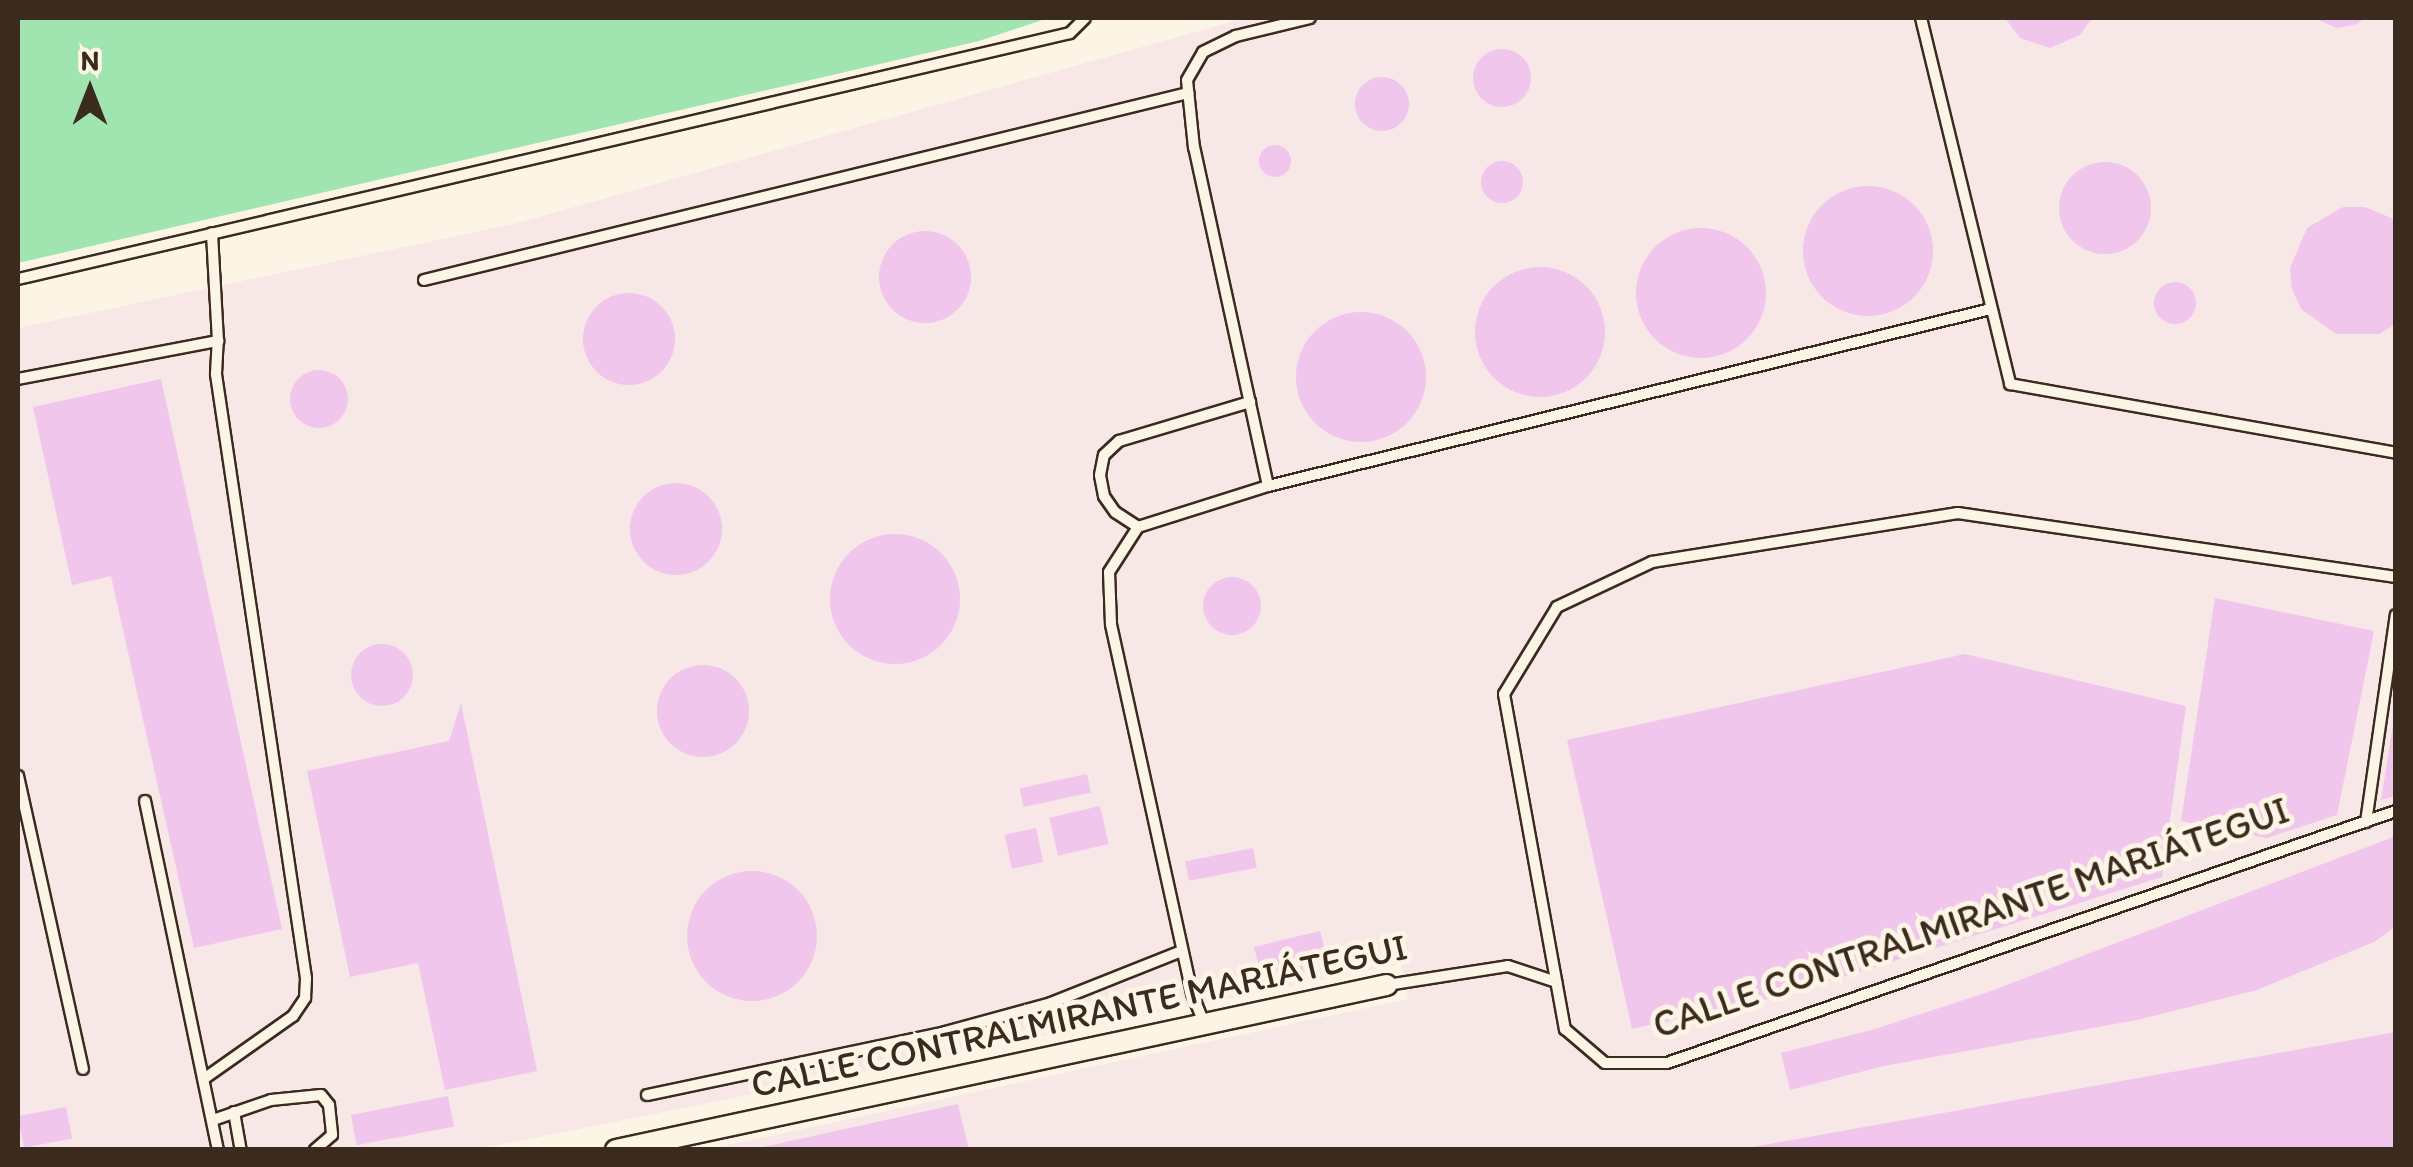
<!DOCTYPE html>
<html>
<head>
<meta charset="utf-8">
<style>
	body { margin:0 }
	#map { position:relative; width:2413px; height:1167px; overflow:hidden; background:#fcf5e5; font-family:Itim,sans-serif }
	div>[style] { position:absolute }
	.built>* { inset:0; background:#f8e7e7 }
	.green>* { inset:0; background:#a0e4af }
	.building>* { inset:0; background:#f0c6ec; transform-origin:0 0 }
	.round { border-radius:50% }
	.roads { filter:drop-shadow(2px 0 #3b2a1e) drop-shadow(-2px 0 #3b2a1e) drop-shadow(0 2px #3b2a1e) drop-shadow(0 -2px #3b2a1e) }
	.lane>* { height:10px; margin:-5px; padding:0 5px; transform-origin:5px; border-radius:5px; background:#fcf5e5 }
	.street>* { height:20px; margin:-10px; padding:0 10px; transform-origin:10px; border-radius:10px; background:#fcf5e5 }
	span { translate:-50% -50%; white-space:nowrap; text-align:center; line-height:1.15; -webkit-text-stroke:10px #fcf5e5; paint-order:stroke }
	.street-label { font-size:38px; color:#3b2a1e }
	.frame { position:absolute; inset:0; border:20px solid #3b2a1e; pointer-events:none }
	.north { position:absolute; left:40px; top:40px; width:100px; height:100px; -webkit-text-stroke:8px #fcf5e5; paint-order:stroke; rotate:0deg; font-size:28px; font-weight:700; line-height:40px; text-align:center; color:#3b2a1e }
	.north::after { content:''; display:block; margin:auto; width:35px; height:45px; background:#3b2a1e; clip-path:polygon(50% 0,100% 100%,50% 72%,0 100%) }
</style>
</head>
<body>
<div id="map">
	<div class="built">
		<i style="clip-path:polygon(1245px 18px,2395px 18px,2395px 1149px,709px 1149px,1408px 999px,1401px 964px,479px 1149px,18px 1149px,18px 328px,514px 224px)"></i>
	</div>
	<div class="green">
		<i style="clip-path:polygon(18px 18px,1048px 18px,979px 41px,18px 263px)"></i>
	</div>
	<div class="building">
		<i style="clip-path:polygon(2005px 18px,2092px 18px,2080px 35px,2050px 48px,2020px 38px)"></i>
		<i style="clip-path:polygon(2314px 18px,2365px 18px,2357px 24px,2337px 28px)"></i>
		<i class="round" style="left:1473px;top:49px;width:58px;height:58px"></i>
		<i class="round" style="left:1355px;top:77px;width:54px;height:54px"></i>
		<i class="round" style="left:1259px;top:145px;width:32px;height:32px"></i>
		<i class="round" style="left:1481px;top:161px;width:42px;height:42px"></i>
		<i class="round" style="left:2059px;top:162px;width:92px;height:92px"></i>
		<i class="round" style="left:1803px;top:186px;width:130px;height:130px"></i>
		<i style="clip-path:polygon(2343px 207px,2365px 207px,2396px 220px,2396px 324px,2379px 334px,2336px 334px,2301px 309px,2292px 289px,2290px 268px,2307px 228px)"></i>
		<i class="round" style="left:1636px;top:228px;width:130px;height:130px"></i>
		<i class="round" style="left:879px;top:231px;width:92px;height:92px"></i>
		<i class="round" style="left:1475px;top:267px;width:130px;height:130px"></i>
		<i class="round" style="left:2154px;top:282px;width:42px;height:42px"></i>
		<i class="round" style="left:583px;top:293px;width:92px;height:92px"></i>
		<i class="round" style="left:1296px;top:312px;width:130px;height:130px"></i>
		<i class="round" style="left:290px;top:370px;width:58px;height:58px"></i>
		<i style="clip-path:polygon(161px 379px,282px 929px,194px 948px,111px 576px,72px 585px,33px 407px)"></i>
		<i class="round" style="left:630px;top:483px;width:92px;height:92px"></i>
		<i class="round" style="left:830px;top:534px;width:130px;height:130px"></i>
		<i class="round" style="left:1203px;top:577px;width:58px;height:58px"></i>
		<i style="clip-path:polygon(2215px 598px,2374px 631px,2337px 815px,2267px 838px,2181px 821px)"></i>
		<i class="round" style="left:351px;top:644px;width:62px;height:62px"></i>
		<i style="clip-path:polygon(1965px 654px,2186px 706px,2162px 877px,1785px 995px,1632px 1029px,1567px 740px)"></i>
		<i class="round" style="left:657px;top:665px;width:92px;height:92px"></i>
		<i style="clip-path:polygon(461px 703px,537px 1071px,445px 1090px,418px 963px,350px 977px,307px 771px,449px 741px)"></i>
		<i style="clip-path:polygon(2393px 725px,2396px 796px,2381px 800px)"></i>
		<i style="left:1087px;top:774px;width:19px;height:69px;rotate:78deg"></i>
		<i style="left:1100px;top:806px;width:39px;height:52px;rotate:77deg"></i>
		<i style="left:1036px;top:828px;width:35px;height:32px;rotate:78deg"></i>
		<i style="clip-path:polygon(2396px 836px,2396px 926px,2374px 942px,2257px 990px,2137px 1020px,1884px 1066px,1790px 1090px,1781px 1053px,1875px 1029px,1991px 991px)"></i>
		<i style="left:1253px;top:848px;width:20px;height:69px;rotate:79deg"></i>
		<i class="round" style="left:687px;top:871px;width:130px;height:130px"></i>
		<i style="clip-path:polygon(1320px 931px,1325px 950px,1300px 956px,1305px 977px,1239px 993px,1234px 973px,1259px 967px,1254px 947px)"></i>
		<i style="clip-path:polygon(2396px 1032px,2396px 1150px,1747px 1150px,1747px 1148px)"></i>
		<i style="left:448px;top:1096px;width:31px;height:99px;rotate:79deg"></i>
		<i style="clip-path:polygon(958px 1104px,969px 1150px,759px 1150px,759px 1148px)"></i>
		<i style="left:66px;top:1107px;width:32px;height:49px;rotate:79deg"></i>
	</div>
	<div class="roads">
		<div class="lane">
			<i style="left:1921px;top:18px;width:377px;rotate:76.3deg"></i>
			<i style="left:2010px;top:384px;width:392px;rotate:10.1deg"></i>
			<i style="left:18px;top:279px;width:1080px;rotate:-13.16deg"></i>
			<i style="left:1070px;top:33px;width:21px;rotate:-45deg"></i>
			<i style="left:424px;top:280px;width:787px;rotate:-13.75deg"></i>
			<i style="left:18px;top:379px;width:204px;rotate:-10.8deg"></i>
			<i style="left:1268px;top:486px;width:346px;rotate:-102.3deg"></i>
			<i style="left:1194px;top:148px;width:68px;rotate:-95.9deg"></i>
			<i style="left:1187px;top:80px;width:32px;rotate:-60deg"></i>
			<i style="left:1203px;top:52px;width:37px;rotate:-26deg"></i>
			<i style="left:1236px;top:36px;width:76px;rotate:-13.7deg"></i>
			<i style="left:1138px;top:527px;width:27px;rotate:-147deg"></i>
			<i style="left:1115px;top:512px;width:19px;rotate:-125deg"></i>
			<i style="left:1104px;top:496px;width:21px;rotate:-101deg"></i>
			<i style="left:1100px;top:475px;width:20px;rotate:-79deg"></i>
			<i style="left:1104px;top:455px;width:21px;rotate:-43deg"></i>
			<i style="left:1119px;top:441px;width:137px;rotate:-16.6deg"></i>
			<i style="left:2396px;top:577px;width:443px;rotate:-171.7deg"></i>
			<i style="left:1958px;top:513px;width:310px;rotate:170.9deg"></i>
			<i style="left:1652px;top:562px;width:105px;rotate:154.7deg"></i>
			<i style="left:1557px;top:607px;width:102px;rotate:121.3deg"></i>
			<i style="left:1504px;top:694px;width:341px;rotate:79.7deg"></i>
			<i style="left:1565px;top:1029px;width:52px;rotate:40.4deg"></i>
			<i style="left:1605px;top:1063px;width:62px"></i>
			<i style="left:1667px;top:1063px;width:771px;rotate:-19.07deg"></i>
			<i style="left:18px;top:776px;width:300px;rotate:77.5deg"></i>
			<i style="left:145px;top:801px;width:357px;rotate:78.2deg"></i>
			<i style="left:2366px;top:822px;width:209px;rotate:-81.8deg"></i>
			<i style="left:1387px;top:985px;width:122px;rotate:-8.9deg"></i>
			<i style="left:1508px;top:966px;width:51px;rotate:18.4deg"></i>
			<i style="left:1204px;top:1023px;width:32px;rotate:-112deg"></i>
			<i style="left:1192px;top:993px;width:378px;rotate:-102.4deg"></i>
			<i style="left:1111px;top:624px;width:52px;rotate:-92.2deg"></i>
			<i style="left:1109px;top:572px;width:54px;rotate:-57.2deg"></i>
			<i style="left:1138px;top:527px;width:136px;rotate:-17.5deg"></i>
			<i style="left:1268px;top:486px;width:744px;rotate:-13.76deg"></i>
			<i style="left:205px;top:1078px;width:108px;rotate:-35.2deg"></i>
			<i style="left:293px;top:1016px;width:22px;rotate:-56deg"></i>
			<i style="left:305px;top:998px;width:20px;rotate:-87deg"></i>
			<i style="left:306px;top:978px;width:611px;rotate:-98.48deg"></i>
			<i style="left:216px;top:374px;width:33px;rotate:-87deg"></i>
			<i style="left:218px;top:341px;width:108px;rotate:-93.2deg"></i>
			<i style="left:647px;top:1095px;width:305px;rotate:-11.9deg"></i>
			<i style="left:945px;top:1032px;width:110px;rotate:-15.3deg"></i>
			<i style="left:1051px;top:1003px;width:141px;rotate:-21.7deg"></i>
			<i style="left:234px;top:1112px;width:39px;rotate:80deg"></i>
			<i style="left:213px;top:1120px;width:61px;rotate:-19deg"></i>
			<i style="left:271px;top:1100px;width:50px;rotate:-5.7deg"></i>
			<i style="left:321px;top:1095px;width:13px;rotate:51deg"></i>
			<i style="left:329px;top:1105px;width:30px;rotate:84deg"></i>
			<i style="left:332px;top:1135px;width:23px;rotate:139deg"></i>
		</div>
		<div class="street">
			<i style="left:616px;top:1150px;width:788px;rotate:-12.08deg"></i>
		</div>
	</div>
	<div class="street-label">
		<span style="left:1971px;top:918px;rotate:-19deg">CALLE CONTRALMIRANTE MARIÁTEGUI</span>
		<span style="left:1079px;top:1016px;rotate:-12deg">CALLE CONTRALMIRANTE MARIÁTEGUI</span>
	</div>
	<div class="frame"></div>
	<div class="north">N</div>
</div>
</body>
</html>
